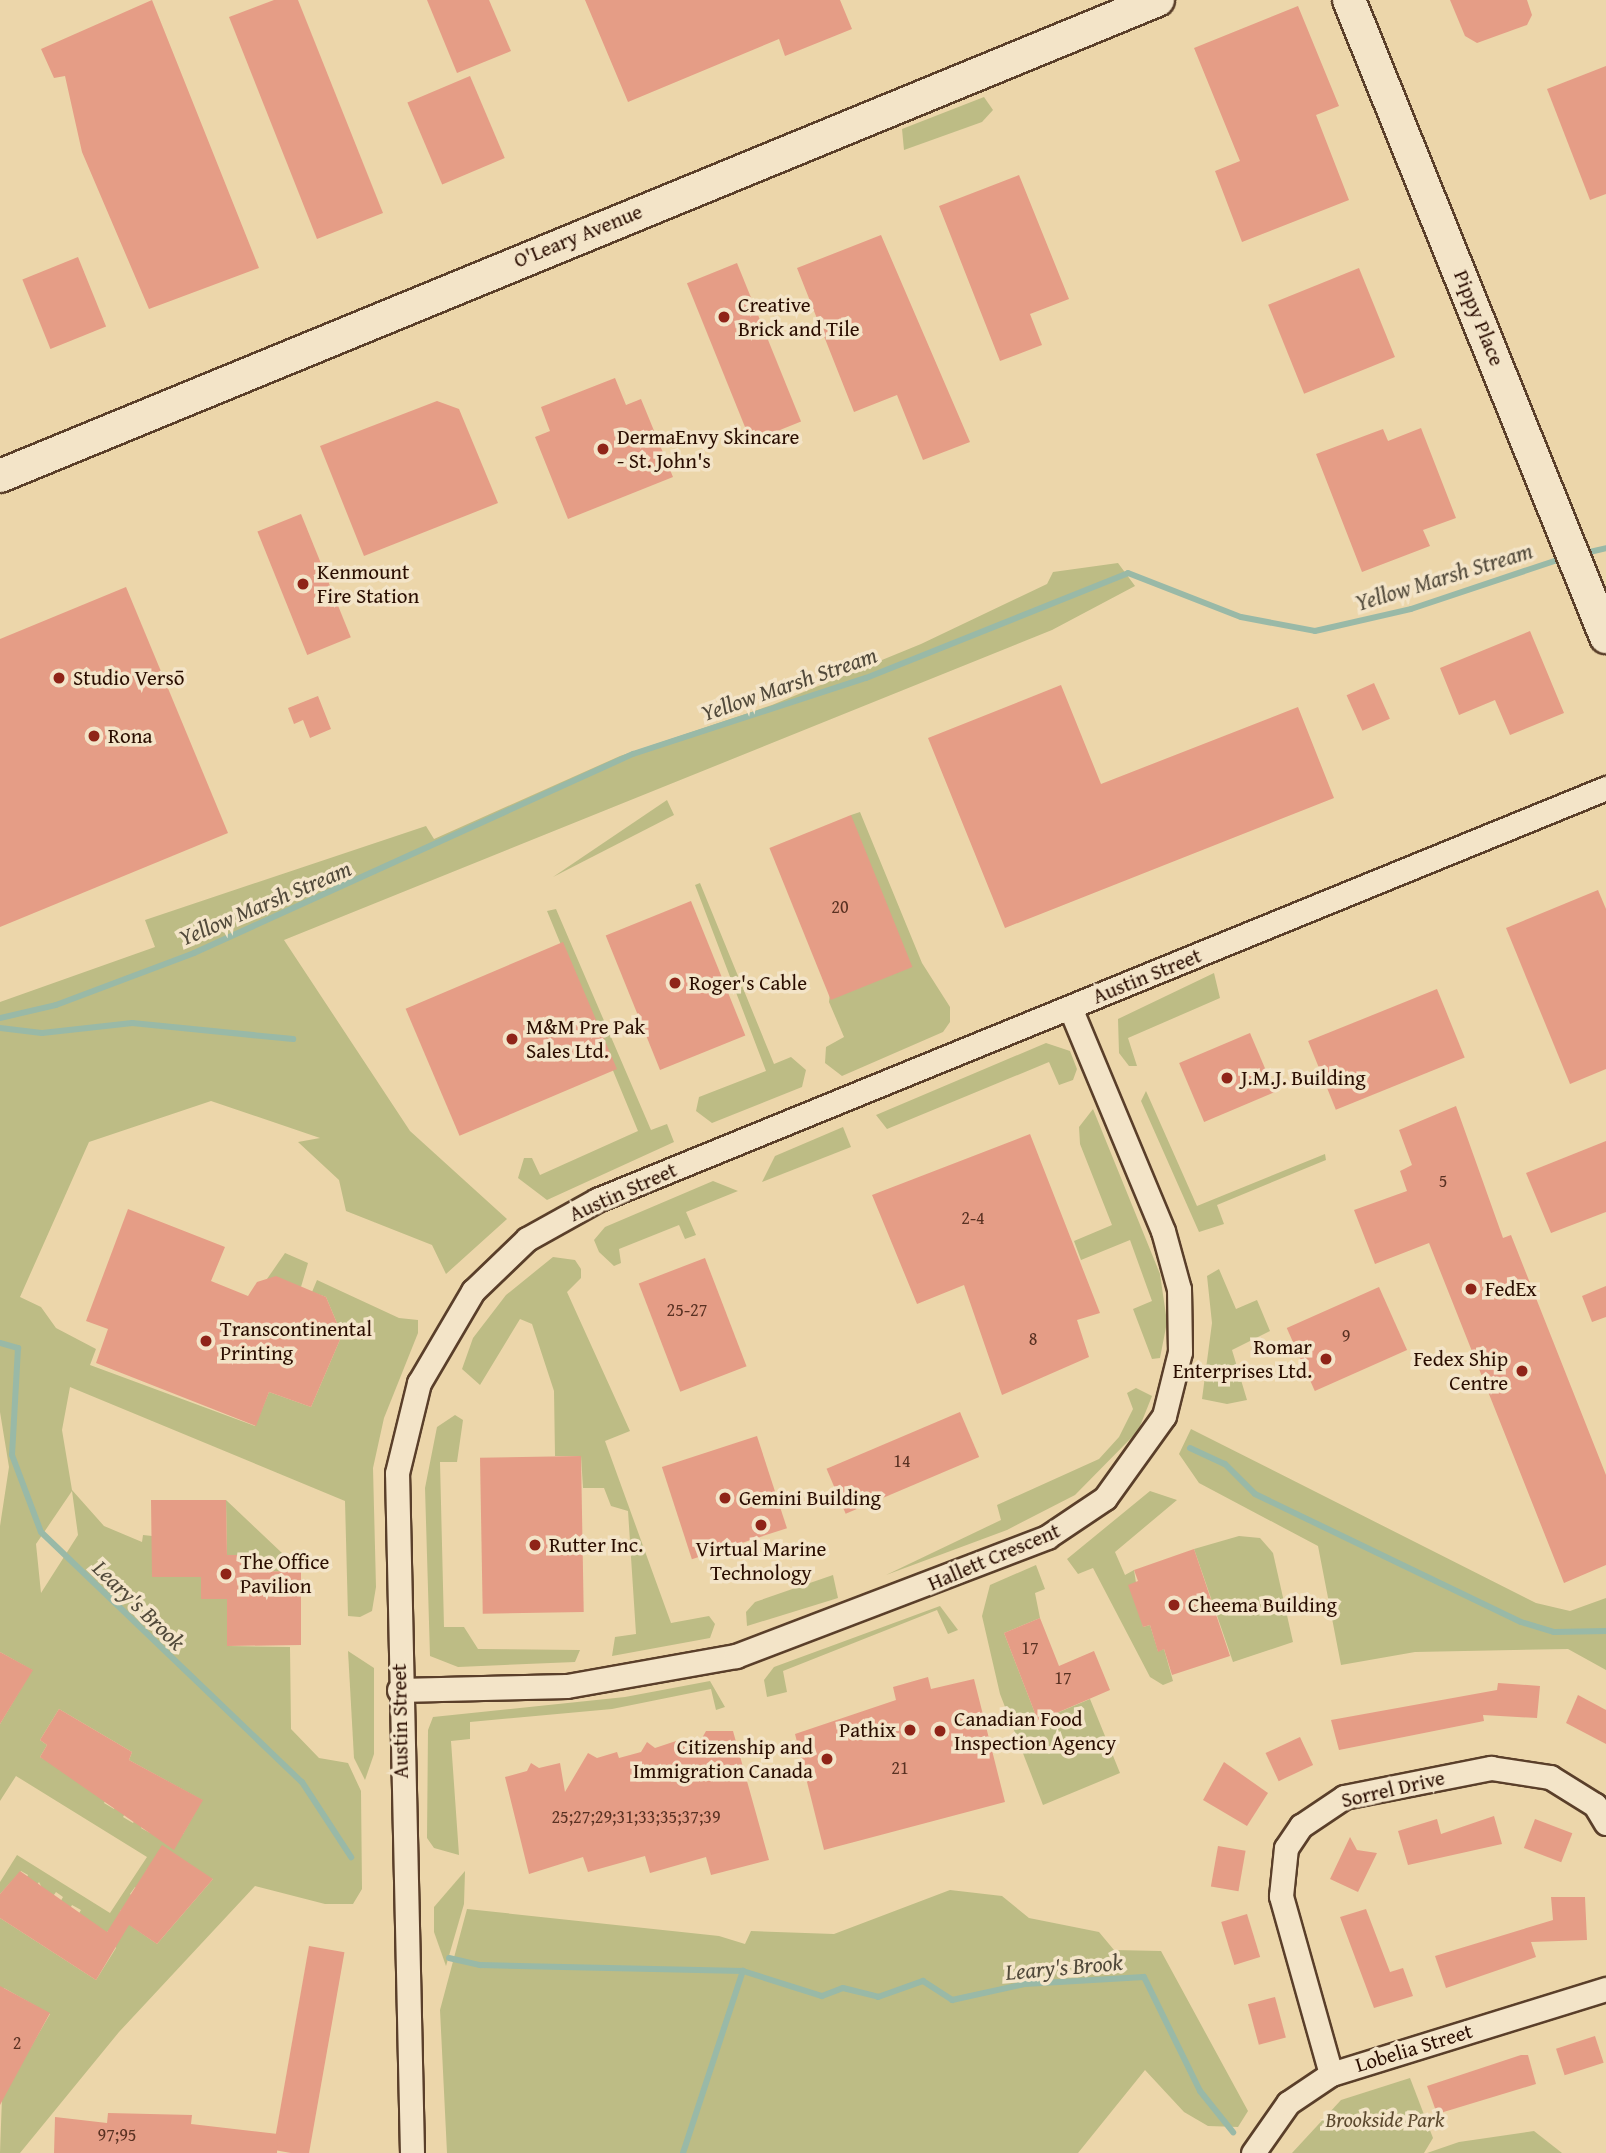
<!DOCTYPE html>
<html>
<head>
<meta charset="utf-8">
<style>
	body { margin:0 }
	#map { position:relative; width:1606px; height:2153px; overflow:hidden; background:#ecd6aa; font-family:"Gentium Book Plus",serif }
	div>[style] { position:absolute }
	.green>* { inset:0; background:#bdbc85 }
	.stream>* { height:6px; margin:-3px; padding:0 3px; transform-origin:3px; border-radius:3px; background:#99b9a7 }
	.building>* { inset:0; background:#e59d86; transform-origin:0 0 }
	.roads { filter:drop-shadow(2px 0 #5a3f2a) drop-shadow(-2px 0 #5a3f2a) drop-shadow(0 2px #5a3f2a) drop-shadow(0 -2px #5a3f2a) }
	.street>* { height:23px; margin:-11.5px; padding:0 11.5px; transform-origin:11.5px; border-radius:11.5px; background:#f3e4c8 }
	.secondary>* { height:32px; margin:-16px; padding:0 16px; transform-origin:16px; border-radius:16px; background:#f3e4c8 }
	.dots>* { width:19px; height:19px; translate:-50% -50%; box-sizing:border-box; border:4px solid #f3e4c8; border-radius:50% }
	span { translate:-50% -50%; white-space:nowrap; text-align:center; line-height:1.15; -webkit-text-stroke:7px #f3e4c8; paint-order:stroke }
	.number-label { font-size:18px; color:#593122 }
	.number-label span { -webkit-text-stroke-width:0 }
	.street-label { font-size:21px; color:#2a0d00 }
	.poi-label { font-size:21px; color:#2a0d00 }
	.left { translate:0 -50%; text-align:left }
	.right { translate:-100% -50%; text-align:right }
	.park-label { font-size:21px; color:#5d4a2f; font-style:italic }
	.water-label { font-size:23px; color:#51493a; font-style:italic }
</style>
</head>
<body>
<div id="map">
	<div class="green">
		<i style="clip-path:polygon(984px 97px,993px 110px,982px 122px,904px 150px,902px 129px)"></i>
		<i style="clip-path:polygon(evenodd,1118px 563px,1135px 586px,1052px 630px,284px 940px,410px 1131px,507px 1219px,446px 1274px,432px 1245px,346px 1211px,339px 1180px,298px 1142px,320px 1138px,211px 1101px,89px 1142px,20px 1297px,41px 1307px,56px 1328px,96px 1349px,90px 1365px,255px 1426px,269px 1392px,311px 1407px,342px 1335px,326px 1297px,312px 1292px,317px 1280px,399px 1318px,418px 1320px,418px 1333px,384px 1418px,373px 1468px,376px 1587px,372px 1611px,360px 1617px,348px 1616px,345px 1501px,70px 1387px,62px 1430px,72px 1490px,104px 1526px,142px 1542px,143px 1535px,152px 1536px,152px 1577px,201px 1577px,202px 1599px,227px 1599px,228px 1646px,290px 1647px,291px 1729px,319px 1758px,348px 1763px,361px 1791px,362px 1889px,353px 1904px,325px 1904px,255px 1886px,119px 2032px,20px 2153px,0 2153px,2px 2097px,50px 2014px,4px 1988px,0 1996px,0 1918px,96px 1980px,116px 1948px,108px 1931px,102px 1939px,75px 1920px,81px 1910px,72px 1905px,67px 1914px,57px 1908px,63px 1897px,56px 1892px,49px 1902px,39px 1882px,32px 1892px,22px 1886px,28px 1875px,21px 1871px,0 1894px,0 1882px,17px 1855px,110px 1913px,147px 1857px,16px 1776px,0 1801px,0 1724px,32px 1670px,0 1652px,0 1526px,9px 1467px,0 1412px,0 1002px,155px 947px,145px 920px,426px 826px,434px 839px,620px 756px,772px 705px,921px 644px,1047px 584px,1053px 572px,1118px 563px,72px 1491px,78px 1535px,41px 1593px,36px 1544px,72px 1491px,1118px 563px,59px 1709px,132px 1752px,129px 1760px,202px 1800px,183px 1834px,150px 1833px,141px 1828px,149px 1816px,141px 1811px,133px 1823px,123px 1817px,130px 1805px,120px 1799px,114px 1809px,104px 1803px,110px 1793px,40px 1757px,47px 1745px,40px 1740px,59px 1709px,1118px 563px,147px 1869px,213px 1879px,157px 1944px,124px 1921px,120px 1911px,138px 1900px,130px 1894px,135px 1887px,143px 1891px,147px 1869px)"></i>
		<i style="clip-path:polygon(667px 800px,674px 815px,553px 877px)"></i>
		<i style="clip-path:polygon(860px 812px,922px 963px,950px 1007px,950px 1022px,943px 1032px,842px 1076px,825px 1063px,826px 1047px,844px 1037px,829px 1002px,851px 815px)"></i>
		<i style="clip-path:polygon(700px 883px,774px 1064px,791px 1057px,806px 1070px,802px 1087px,712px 1123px,696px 1111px,699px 1097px,766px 1071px,695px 885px)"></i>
		<i style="clip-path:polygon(556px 909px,651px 1130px,667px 1124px,674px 1142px,547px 1200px,518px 1178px,524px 1158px,532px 1158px,540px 1175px,638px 1131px,547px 911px)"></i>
		<i style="clip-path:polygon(1214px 973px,1220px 998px,1128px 1038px,1137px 1066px,1129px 1066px,1119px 1053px,1118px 1019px)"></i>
		<i style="clip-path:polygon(1046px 1043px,1070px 1051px,1077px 1069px,1073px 1080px,1059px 1085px,1049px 1062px,887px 1129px,876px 1115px)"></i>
		<i style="clip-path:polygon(1146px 1091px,1197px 1206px,1325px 1154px,1326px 1160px,1217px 1205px,1224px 1224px,1199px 1232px,1141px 1101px)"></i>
		<i style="clip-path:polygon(1093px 1109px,1160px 1274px,1167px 1322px,1160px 1358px,1152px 1359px,1133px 1309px,1152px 1301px,1130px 1240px,1081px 1260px,1074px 1241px,1112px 1225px,1080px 1144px,1079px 1127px)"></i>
		<i style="clip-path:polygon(843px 1127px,851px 1147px,762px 1182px,775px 1156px)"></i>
		<i style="clip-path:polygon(713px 1181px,738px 1191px,686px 1212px,696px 1235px,685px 1239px,679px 1225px,619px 1249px,621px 1263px,614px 1266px,599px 1252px,594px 1240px,605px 1227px)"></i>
		<i style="clip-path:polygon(285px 1253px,308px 1263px,301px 1287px,267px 1279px)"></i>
		<i style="clip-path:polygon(553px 1257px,575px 1260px,581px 1269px,581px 1278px,567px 1292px,630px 1431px,605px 1441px,671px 1623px,709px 1616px,715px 1624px,710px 1638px,612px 1656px,615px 1637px,636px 1634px,628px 1511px,611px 1506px,604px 1488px,583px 1488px,581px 1456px,555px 1456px,554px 1391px,532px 1324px,520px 1319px,480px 1385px,462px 1369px,473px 1338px,506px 1295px)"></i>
		<i style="clip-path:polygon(1219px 1269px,1236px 1309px,1257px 1300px,1270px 1331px,1232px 1350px,1247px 1400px,1227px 1404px,1202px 1399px,1212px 1323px,1207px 1276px)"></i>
		<i style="clip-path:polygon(1136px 1388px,1152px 1396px,1138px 1431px,1075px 1495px,1007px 1530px,886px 1575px,1001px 1520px,997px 1505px,1099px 1459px,1119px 1437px,1133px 1409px,1127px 1393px)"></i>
		<i style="clip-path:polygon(455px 1415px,463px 1420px,457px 1462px,440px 1462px,444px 1627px,464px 1627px,478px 1649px,580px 1650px,575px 1662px,458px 1667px,430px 1656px,425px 1488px,437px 1427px)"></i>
		<i style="clip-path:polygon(1191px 1429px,1536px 1603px,1570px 1611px,1606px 1598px,1606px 1670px,1568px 1649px,1415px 1652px,1341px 1665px,1318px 1546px,1199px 1483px,1179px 1454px)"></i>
		<i style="clip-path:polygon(1150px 1491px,1177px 1500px,1115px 1552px,1125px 1575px,1134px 1570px,1143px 1627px,1150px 1625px,1158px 1651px,1164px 1649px,1173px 1681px,1163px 1685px,1150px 1677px,1093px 1568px,1078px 1574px,1067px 1559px)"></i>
		<i style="clip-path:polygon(226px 1500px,301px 1571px,245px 1572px,245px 1555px,227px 1555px)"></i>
		<i style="clip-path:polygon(1239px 1536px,1260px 1538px,1273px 1553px,1293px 1642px,1233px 1662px,1194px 1549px)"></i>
		<i style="clip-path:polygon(1036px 1565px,1045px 1589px,1035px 1593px,1040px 1618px,1004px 1633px,1038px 1721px,1090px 1699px,1120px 1773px,1043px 1805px,1000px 1694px,982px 1616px,990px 1585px)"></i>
		<i style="clip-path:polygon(833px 1575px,838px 1598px,747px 1626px,746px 1612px,755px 1602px)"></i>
		<i style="clip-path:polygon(940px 1606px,958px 1630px,948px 1634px,937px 1610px,783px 1671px,787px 1692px,767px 1697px,764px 1680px,774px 1667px)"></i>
		<i style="clip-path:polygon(348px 1651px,374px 1668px,374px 1754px,365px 1780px,354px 1758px)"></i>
		<i style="clip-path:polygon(710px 1681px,725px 1707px,716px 1710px,711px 1689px,612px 1709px,470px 1722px,470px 1739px,451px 1741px,459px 1855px,434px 1848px,427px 1838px,428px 1730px,433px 1717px,625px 1697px)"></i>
		<i style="clip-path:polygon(465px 1871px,464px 1904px,446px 1966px,434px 1932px,434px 1907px)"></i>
		<i style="clip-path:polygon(950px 1890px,1002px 1896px,1029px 1918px,1099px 1932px,1114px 1950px,1161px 1951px,1248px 2111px,1238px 2127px,1208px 2126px,1184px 2112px,1145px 2070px,1078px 2153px,447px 2153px,440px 2010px,467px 1909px,719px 1936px,745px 1944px,751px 1931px,834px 1934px)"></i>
		<i style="clip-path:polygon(1410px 2078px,1433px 2138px,1424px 2153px,1292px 2153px,1341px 2100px)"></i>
		<i style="clip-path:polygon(1534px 2131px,1562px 2153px,1427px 2153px,1459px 2142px)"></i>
	</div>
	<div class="stream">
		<i style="left:1581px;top:554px;width:26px;rotate:-13deg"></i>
		<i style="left:0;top:1018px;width:57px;rotate:-13.1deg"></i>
		<i style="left:56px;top:1005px;width:147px;rotate:-20.6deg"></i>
		<i style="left:194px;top:953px;width:482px;rotate:-24.4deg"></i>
		<i style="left:633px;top:754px;width:245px;rotate:-18.1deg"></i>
		<i style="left:866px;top:678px;width:282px;rotate:-21.8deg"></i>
		<i style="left:1128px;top:573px;width:121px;rotate:21.3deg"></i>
		<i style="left:1241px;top:617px;width:75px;rotate:10.7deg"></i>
		<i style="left:1315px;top:631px;width:98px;rotate:-12.9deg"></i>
		<i style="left:1411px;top:609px;width:160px;rotate:-18.5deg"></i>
		<i style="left:0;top:1028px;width:42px;rotate:6.8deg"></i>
		<i style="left:42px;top:1033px;width:91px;rotate:-6.3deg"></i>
		<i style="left:132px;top:1023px;width:162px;rotate:5.7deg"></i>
		<i style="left:0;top:1343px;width:19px;rotate:16deg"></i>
		<i style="left:18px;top:1348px;width:107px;rotate:93.2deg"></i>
		<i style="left:12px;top:1455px;width:82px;rotate:69.4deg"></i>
		<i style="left:41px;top:1532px;width:361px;rotate:43.8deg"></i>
		<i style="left:302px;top:1782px;width:90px;rotate:56.8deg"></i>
		<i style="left:1190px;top:1448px;width:38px;rotate:25deg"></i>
		<i style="left:1225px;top:1464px;width:42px;rotate:45deg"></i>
		<i style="left:1255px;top:1494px;width:295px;rotate:25.7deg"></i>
		<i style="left:1521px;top:1622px;width:34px;rotate:17deg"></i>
		<i style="left:1554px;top:1632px;width:52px;rotate:-1.1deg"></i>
		<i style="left:449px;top:1958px;width:32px;rotate:13deg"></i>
		<i style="left:480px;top:1965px;width:263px;rotate:1.3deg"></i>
		<i style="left:743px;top:1971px;width:83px;rotate:17.6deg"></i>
		<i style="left:822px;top:1996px;width:22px;rotate:-21deg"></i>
		<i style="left:843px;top:1988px;width:36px;rotate:14deg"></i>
		<i style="left:878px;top:1997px;width:48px;rotate:-19.6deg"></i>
		<i style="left:923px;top:1981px;width:35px;rotate:33deg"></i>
		<i style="left:952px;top:2000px;width:75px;rotate:-12.4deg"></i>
		<i style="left:1025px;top:1984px;width:119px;rotate:-3.4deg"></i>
		<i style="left:1144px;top:1977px;width:127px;rotate:63.8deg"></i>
		<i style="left:1200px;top:2091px;width:53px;rotate:51.2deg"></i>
		<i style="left:683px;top:2153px;width:192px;rotate:-71.8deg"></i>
	</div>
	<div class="building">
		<i style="clip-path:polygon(152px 0,259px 268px,149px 309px,82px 152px,65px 76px,54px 78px,41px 49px)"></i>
		<i style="clip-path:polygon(274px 0,298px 0,383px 213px,317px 239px,229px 17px)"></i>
		<i style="clip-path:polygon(427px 0,489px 0,511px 51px,457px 73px)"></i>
		<i style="clip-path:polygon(585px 0,840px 0,852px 29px,785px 56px,779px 39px,628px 102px)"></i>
		<i style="clip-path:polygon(1450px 0,1527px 0,1532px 15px,1527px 25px,1477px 43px,1465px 36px)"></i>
		<i style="clip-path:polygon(1298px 6px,1339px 106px,1316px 115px,1349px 200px,1242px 242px,1215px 171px,1240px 161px,1194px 48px)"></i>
		<i style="clip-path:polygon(1606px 66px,1606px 194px,1590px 200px,1547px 89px)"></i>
		<i style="left:470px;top:76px;width:89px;height:68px;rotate:67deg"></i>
		<i style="clip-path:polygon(1019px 175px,1069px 299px,1030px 314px,1042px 345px,1000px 361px,939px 206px)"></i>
		<i style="clip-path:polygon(881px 235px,970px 442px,923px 460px,897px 395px,854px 412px,797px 268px)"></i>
		<i style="left:78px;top:257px;width:75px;height:60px;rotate:68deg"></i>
		<i style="left:737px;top:263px;width:171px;height:54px;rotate:68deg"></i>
		<i style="left:1359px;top:268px;width:96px;height:98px;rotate:68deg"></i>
		<i style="clip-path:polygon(615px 378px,626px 405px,641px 399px,673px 477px,568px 519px,535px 437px,550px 431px,541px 407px)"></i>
		<i style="clip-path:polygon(437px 401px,459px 409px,498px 503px,364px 556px,320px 446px)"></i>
		<i style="clip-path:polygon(1421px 428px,1456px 518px,1423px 530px,1430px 546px,1362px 572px,1316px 454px,1383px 429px,1388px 441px)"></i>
		<i style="left:301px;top:514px;width:133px;height:47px;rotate:68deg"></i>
		<i style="clip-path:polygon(126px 587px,228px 833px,0 927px,0 639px)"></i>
		<i style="clip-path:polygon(1530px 631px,1564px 713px,1510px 735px,1495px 700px,1459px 715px,1440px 668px)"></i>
		<i style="left:1374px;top:683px;width:39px;height:30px;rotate:66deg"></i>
		<i style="clip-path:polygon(1061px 685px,1101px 784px,1298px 707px,1334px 798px,1005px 928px,928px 738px)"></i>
		<i style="clip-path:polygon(318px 696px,331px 729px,310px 738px,303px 720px,294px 724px,288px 708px)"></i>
		<i style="left:851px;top:815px;width:164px;height:88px;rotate:68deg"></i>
		<i style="clip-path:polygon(1598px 890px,1606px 909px,1606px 1069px,1570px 1084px,1506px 928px)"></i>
		<i style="left:691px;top:901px;width:145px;height:92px;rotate:68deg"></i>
		<i style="left:563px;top:942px;width:138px;height:171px;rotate:67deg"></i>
		<i style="left:1437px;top:989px;width:74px;height:139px;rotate:68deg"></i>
		<i style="left:1250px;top:1033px;width:64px;height:77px;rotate:67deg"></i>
		<i style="clip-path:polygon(1456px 1106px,1503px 1238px,1511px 1235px,1606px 1475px,1606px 1565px,1564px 1583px,1429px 1243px,1375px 1264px,1354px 1210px,1407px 1191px,1400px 1171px,1412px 1165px,1399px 1130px)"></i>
		<i style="clip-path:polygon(1030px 1134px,1100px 1313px,1077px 1320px,1089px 1357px,1002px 1395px,964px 1285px,917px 1304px,872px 1195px)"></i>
		<i style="clip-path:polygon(1606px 1141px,1606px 1212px,1551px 1233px,1526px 1173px)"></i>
		<i style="clip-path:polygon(128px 1209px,225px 1247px,211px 1281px,248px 1296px,257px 1282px,276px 1276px,326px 1297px,342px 1335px,311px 1407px,269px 1392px,256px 1426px,96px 1363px,108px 1329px,86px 1321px)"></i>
		<i style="left:705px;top:1258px;width:116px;height:71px;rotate:69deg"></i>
		<i style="clip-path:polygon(1606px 1286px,1606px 1317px,1592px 1322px,1582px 1296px)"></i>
		<i style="left:1379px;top:1287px;width:69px;height:101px;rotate:66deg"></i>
		<i style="left:960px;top:1412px;width:49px;height:145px;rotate:67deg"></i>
		<i style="left:757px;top:1436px;width:97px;height:100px;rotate:72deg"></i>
		<i style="left:581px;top:1456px;width:156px;height:101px;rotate:89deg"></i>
		<i style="clip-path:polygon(151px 1500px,226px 1500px,227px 1555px,245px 1555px,245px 1572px,301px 1571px,301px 1645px,227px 1646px,227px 1599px,201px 1599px,201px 1577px,152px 1577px)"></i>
		<i style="clip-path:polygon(1194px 1549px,1230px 1656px,1172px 1675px,1164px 1649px,1158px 1652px,1150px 1625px,1143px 1627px,1128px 1585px,1138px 1581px,1134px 1570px)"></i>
		<i style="clip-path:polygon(1040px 1618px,1059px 1666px,1094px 1651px,1110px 1690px,1038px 1721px,1004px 1633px)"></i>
		<i style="clip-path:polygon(0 1652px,33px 1670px,0 1724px)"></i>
		<i style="clip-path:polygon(928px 1677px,931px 1689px,974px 1679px,1005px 1802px,824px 1850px,795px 1734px,896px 1700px,893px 1687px)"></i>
		<i style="clip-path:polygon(1498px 1683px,1540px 1686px,1537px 1718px,1483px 1715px,1484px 1721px,1339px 1750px,1331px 1720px,1497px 1690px)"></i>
		<i style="clip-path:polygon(1578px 1695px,1606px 1710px,1606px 1744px,1566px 1723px)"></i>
		<i style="clip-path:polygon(59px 1709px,132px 1752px,129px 1760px,203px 1800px,174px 1850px,40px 1757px,47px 1745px,40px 1740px)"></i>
		<i style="clip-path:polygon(706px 1731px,733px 1731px,769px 1860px,711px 1875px,706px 1857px,650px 1873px,645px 1856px,588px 1872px,583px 1857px,529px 1874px,505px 1777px,527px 1771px,531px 1763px,539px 1768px,560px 1763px,565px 1792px,588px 1753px,597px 1758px,617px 1752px,619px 1758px,641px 1752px,647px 1742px,655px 1748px,676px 1741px,677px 1747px,701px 1740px)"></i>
		<i style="left:1300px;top:1737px;width:31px;height:38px;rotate:65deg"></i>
		<i style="clip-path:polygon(1224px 1762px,1268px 1793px,1247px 1826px,1203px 1800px)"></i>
		<i style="clip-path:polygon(1494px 1816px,1502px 1844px,1408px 1865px,1398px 1831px,1437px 1819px,1441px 1834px)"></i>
		<i style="left:1535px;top:1819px;width:40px;height:31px;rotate:21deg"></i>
		<i style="clip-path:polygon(1350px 1837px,1357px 1850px,1377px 1853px,1358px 1892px,1330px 1879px)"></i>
		<i style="clip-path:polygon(162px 1845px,213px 1879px,157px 1944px,129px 1925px,96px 1980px,0 1918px,0 1894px,20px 1871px,107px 1932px)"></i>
		<i style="left:1218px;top:1846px;width:28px;height:41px;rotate:10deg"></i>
		<i style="clip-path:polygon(1551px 1897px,1585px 1897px,1587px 1940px,1531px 1942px,1536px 1957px,1446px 1988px,1435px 1956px,1553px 1920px)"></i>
		<i style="clip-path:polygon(1366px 1909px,1390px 1972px,1403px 1968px,1413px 1996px,1374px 2008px,1340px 1917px)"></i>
		<i style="left:1247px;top:1914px;width:45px;height:27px;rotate:73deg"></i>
		<i style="left:309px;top:1946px;width:36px;height:207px;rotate:10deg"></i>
		<i style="clip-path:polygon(0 1986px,50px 2013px,0 2105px)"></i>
		<i style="left:1275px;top:1997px;width:42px;height:28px;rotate:75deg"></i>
		<i style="left:1595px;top:2036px;width:28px;height:41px;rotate:72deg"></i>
		<i style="clip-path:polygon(1521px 2055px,1528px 2055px,1536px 2084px,1437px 2114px,1427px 2086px)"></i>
		<i style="clip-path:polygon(108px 2113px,192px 2115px,191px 2124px,278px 2134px,277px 2153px,54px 2153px,55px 2117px,107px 2123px)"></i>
	</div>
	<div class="roads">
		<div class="street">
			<i style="left:399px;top:1690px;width:168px;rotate:-1.4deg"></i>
			<i style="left:567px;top:1686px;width:172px;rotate:-10.1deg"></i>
			<i style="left:736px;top:1656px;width:333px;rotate:-20.9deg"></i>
			<i style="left:1047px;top:1537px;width:70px;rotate:-33.9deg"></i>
			<i style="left:1105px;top:1498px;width:101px;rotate:-54.3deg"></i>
			<i style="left:1164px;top:1416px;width:66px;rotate:-76deg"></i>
			<i style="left:1180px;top:1352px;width:63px;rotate:-90.9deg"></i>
			<i style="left:1179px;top:1289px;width:60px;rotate:-105.4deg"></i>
			<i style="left:1163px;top:1231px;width:242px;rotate:-112.6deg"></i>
			<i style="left:1331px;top:2074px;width:185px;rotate:-105.7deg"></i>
			<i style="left:1281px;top:1896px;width:48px;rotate:-84.1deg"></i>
			<i style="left:1286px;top:1848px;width:27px;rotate:-56deg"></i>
			<i style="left:1301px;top:1826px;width:52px;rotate:-34deg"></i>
			<i style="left:1344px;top:1797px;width:150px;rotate:-11.2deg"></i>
			<i style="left:1491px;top:1768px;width:60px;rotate:8.7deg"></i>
			<i style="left:1550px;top:1777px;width:53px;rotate:31.9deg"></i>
			<i style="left:1595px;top:1805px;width:21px;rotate:59deg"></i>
			<i style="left:412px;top:2153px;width:680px;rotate:-91.26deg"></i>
			<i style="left:397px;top:1473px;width:93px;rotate:-76.3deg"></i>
			<i style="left:419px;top:1383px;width:107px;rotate:-59.6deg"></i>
			<i style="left:473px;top:1291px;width:75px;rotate:-43.9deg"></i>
			<i style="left:527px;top:1239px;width:80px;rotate:-29.1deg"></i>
			<i style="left:597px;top:1200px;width:1090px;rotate:-22.21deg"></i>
			<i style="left:1253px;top:2153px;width:61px;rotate:-55deg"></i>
			<i style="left:1288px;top:2103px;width:52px;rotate:-34deg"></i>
			<i style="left:1331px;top:2074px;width:288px;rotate:-17.2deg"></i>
		</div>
		<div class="secondary">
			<i style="left:1349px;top:0;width:687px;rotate:68.03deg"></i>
			<i style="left:0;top:476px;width:1252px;rotate:-22.35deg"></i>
		</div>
	</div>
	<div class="dots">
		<i style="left:724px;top:317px;background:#8f2418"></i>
		<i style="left:603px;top:449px;background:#8f2418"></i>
		<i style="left:303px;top:584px;background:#8f2418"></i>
		<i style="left:59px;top:678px;background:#8f2418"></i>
		<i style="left:94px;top:736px;background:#8f2418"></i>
		<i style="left:675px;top:983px;background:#8f2418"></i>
		<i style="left:512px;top:1039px;background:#8f2418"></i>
		<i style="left:1227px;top:1078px;background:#8f2418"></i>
		<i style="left:1471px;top:1289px;background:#8f2418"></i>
		<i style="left:206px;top:1341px;background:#8f2418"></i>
		<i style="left:1326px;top:1359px;background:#8f2418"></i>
		<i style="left:1522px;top:1371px;background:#8f2418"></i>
		<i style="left:725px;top:1498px;background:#8f2418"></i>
		<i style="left:761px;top:1525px;background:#8f2418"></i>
		<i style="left:535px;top:1545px;background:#8f2418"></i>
		<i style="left:226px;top:1574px;background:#8f2418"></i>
		<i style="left:1174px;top:1605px;background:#8f2418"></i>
		<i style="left:910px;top:1730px;background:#8f2418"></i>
		<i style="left:940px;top:1731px;background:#8f2418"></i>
		<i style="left:827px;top:1759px;background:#8f2418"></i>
	</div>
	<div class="number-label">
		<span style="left:840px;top:907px">20</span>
		<span style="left:1443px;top:1181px">5</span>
		<span style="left:973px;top:1218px">2-4</span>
		<span style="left:687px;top:1310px">25-27</span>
		<span style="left:1346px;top:1336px">9</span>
		<span style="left:1033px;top:1339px">8</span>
		<span style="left:902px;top:1461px">14</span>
		<span style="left:1030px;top:1648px">17</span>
		<span style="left:1063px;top:1678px">17</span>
		<span style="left:900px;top:1768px">21</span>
		<span style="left:636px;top:1817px">25;27;29;31;33;35;37;39</span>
		<span style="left:17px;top:2043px">2</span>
		<span style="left:117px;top:2135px">97;95</span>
	</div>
	<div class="street-label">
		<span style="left:578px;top:236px;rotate:-22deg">O'Leary Avenue</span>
		<span style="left:1479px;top:318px;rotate:68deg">Pippy Place</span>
		<span style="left:1147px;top:976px;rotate:-22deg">Austin Street</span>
		<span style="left:623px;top:1192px;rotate:-24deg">Austin Street</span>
		<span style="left:994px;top:1557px;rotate:-23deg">Hallett Crescent</span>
		<span style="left:400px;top:1721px;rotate:-91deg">Austin Street</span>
		<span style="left:1393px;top:1789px;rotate:-13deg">Sorrel Drive</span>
		<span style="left:1414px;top:2048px;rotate:-17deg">Lobelia Street</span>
	</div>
	<div class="poi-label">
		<span class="left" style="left:738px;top:317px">Creative<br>Brick and Tile</span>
		<span class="left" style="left:617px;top:449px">DermaEnvy Skincare<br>- St. John's</span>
		<span class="left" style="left:317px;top:584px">Kenmount<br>Fire Station</span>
		<span class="left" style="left:73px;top:678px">Studio Versō</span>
		<span class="left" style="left:108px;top:736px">Rona</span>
		<span class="left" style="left:689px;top:983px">Roger's Cable</span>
		<span class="left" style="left:526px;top:1039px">M&amp;M Pre Pak<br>Sales Ltd.</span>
		<span class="left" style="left:1241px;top:1078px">J.M.J. Building</span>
		<span class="left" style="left:1485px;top:1289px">FedEx</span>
		<span class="left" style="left:220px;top:1341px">Transcontinental<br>Printing</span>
		<span class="right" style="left:1312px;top:1359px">Romar<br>Enterprises Ltd.</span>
		<span class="right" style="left:1508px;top:1371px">Fedex Ship<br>Centre</span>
		<span class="left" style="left:739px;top:1498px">Gemini Building</span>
		<span class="left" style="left:549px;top:1545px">Rutter Inc.</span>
		<span style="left:761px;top:1561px">Virtual Marine<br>Technology</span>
		<span class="left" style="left:240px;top:1574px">The Office<br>Pavilion</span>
		<span class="left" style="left:1188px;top:1605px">Cheema Building</span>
		<span class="left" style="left:954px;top:1731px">Canadian Food<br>Inspection Agency</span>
		<span class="right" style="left:896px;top:1730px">Pathix</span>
		<span class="right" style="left:813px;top:1759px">Citizenship and<br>Immigration Canada</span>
	</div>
	<div class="park-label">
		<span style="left:1385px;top:2120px">Brookside Park</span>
	</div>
	<div class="water-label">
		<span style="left:1444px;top:577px;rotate:-17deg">Yellow Marsh Stream</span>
		<span style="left:789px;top:684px;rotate:-19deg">Yellow Marsh Stream</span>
		<span style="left:265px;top:903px;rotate:-23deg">Yellow Marsh Stream</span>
		<span style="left:139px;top:1605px;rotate:44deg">Leary's Brook</span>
		<span style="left:1064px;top:1967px;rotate:-5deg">Leary's Brook</span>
	</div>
</div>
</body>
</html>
